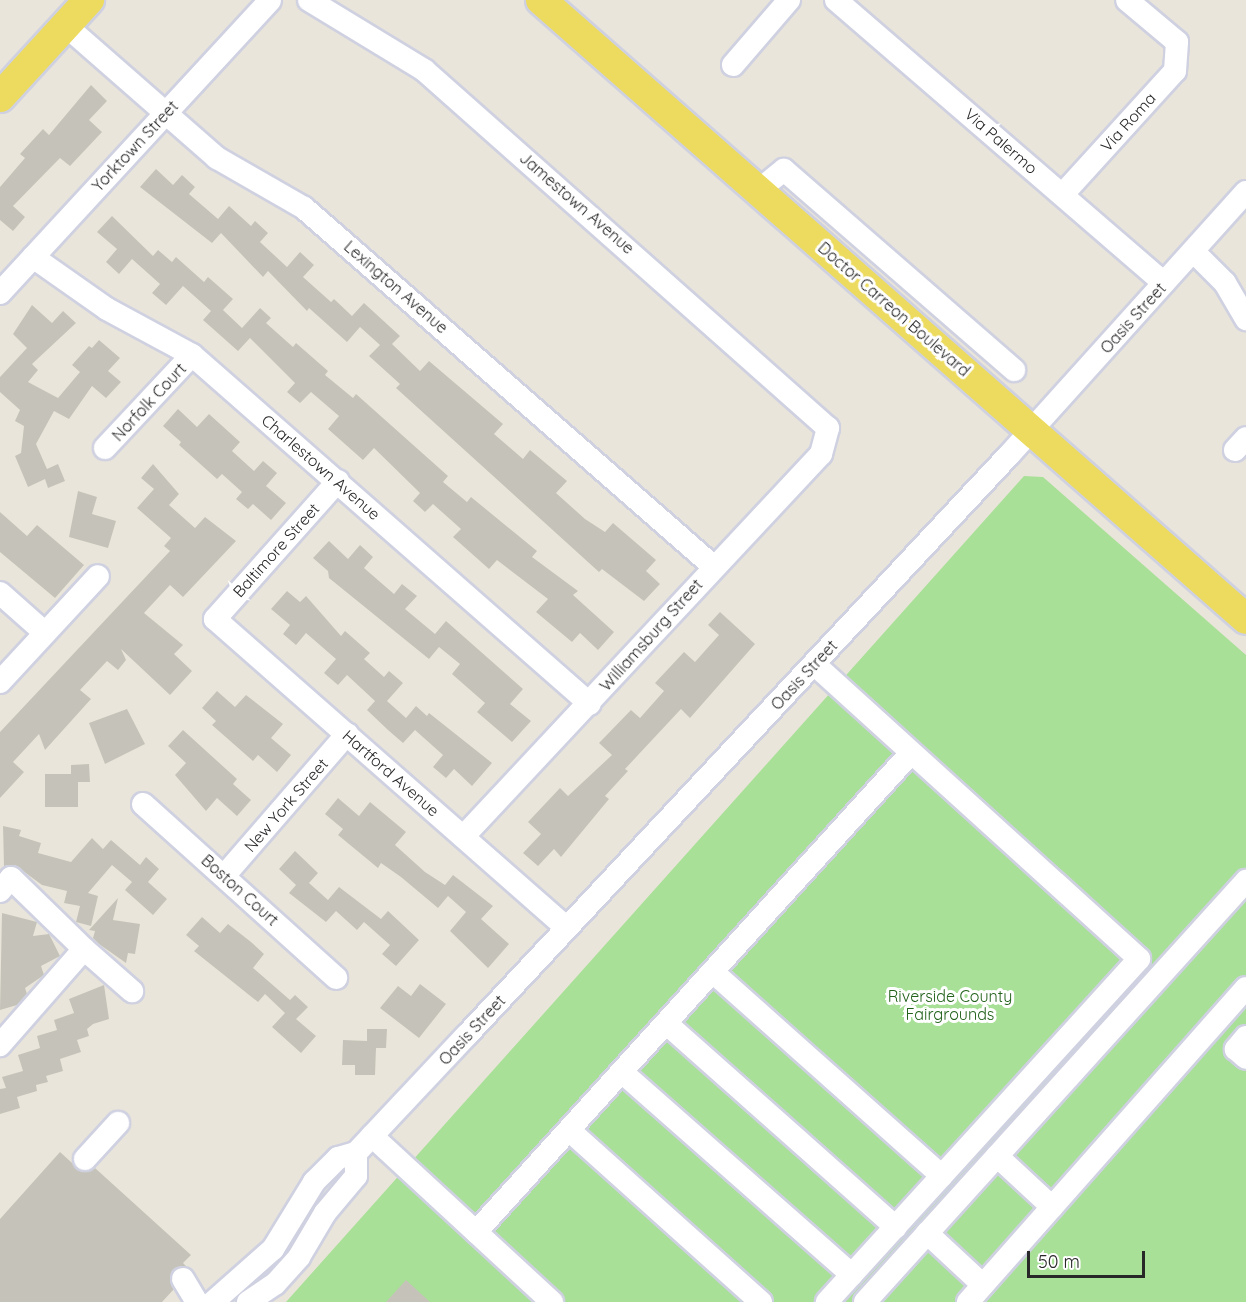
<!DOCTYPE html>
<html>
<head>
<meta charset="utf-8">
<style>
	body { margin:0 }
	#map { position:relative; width:1246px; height:1302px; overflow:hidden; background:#eae5da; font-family:Quicksand,sans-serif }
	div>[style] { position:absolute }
	.green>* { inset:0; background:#a8e097 }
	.building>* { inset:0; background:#c5c3b9 }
	.roads { filter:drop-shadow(2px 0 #cfd1e1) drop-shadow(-2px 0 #cfd1e1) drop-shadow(0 2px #cfd1e1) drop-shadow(0 -2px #cfd1e1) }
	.minor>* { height:22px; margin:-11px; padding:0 11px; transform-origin:11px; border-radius:11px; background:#fff }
	.major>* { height:30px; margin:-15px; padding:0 15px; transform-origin:15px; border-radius:15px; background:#ecdb5e }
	span { translate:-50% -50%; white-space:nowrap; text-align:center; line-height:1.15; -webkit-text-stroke:6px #fff; paint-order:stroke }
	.street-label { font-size:16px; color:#282828 }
	.park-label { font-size:16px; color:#22621b }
	.scale { position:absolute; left:1027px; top:1251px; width:118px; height:27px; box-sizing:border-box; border:3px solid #282828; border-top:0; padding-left:8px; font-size:18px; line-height:21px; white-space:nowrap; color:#282828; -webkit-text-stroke:4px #fff; paint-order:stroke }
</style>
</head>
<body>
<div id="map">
	<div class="green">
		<i style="clip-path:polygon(1024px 476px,1043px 477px,1246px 655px,1246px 1302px,286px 1302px)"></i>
	</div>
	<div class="building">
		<i style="clip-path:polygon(91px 85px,107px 101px,89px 120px,102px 132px,70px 166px,60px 158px,13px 206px,25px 217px,13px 231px,0 220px,0 187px,25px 158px,20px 154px,43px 129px,49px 135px)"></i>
		<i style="clip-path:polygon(156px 169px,173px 185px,182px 175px,195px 187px,189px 194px,218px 219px,229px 206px,251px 226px,255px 221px,268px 233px,260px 242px,287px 267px,300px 252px,314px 265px,303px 277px,331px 302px,334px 299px,352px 316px,364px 303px,400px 336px,392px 344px,420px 371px,429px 361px,503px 424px,494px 434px,523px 459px,530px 450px,567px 481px,556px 493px,585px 519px,605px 532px,613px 523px,656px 560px,646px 571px,660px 584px,644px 601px,602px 569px,599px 572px,396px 388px,400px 384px,369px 356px,380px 345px,360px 327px,347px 342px,309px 308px,307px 311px,268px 271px,263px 277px,221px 233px,212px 243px,140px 187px)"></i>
		<i style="clip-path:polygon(112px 216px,153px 256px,158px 250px,172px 262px,176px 257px,204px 282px,208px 277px,233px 299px,223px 310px,242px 328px,260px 308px,271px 318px,266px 323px,293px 347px,296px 343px,328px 371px,325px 375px,353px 398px,356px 394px,448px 476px,443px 482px,467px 502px,471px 497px,537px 551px,532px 557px,578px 591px,573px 595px,614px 632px,598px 650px,580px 633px,572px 642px,536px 612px,548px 599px,497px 560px,489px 569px,453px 537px,461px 529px,433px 504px,425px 512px,413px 501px,420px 493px,374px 448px,363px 460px,328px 429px,339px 416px,311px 392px,300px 403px,287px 392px,295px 383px,250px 338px,238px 351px,203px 320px,211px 311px,183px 286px,166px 305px,152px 293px,160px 284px,132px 259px,119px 274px,106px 262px,117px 249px,97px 232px)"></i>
		<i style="clip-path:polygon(32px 305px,52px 323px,63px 311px,76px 323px,32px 364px,38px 370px,28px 382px,58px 398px,80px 372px,72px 365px,89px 346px,92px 348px,99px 340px,120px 358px,108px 371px,121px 382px,106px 398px,92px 386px,69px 419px,54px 411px,36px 444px,47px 469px,58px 464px,65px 481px,48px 488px,45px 479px,28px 487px,15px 456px,21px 453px,24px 426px,15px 421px,20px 410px,0 392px,0 377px,27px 348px,13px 334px)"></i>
		<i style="clip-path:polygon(178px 409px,197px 427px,209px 414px,240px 442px,232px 451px,254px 471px,263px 461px,277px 473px,266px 486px,286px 503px,271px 520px,253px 504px,248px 509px,236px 499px,242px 492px,222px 474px,217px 479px,179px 445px,181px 442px,163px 426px)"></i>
		<i style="clip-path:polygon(153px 464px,179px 494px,169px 505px,195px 528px,205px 517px,236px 541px,183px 597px,170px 585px,144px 613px,183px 645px,174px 654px,192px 671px,170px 695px,121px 649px,126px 660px,118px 670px,107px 661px,80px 690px,91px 699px,45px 750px,39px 734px,13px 762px,24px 772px,0 798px,0 732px,170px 551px,164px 546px,171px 538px,137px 508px,154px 489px,141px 478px)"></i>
		<i style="clip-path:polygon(78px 491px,97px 497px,92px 514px,116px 521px,108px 548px,69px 537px)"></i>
		<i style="clip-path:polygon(0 512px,27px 536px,37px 525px,84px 565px,55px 598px,0 552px)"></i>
		<i style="clip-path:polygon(329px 541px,348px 559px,360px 545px,373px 557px,364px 568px,394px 594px,402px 584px,417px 596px,405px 609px,435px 634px,446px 621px,523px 689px,510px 704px,531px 721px,512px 742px,477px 712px,485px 703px,452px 674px,460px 664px,439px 647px,429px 659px,329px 578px,328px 571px,313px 558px)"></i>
		<i style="clip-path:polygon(287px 591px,300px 602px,306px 596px,341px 636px,345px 631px,370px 653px,364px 659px,384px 677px,389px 671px,403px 683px,387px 701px,406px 718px,416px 706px,427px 716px,429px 713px,492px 763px,472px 786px,454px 769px,446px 778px,433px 767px,443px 755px,415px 730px,403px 743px,388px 730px,367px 710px,375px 701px,347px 675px,338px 685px,324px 673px,336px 659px,306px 633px,296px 645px,283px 634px,290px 625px,271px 609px)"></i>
		<i style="clip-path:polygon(720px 612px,755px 644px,690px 718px,681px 709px,625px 769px,628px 771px,605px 796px,609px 799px,561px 857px,554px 849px,538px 866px,523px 853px,541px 834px,528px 822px,560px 788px,568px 796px,612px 755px,599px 743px,631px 710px,640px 718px,664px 691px,655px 683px,684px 652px,695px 662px,719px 635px,708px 625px)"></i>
		<i style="clip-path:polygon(217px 691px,235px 707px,246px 695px,283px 724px,271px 738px,291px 755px,277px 772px,258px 755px,253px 761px,212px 725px,216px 721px,202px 708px)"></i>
		<i style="clip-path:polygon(127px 709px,145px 744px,105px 764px,89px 723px)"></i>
		<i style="clip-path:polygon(183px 730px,237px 779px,233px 784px,251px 800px,237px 816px,217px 798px,206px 811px,175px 775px,186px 763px,168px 746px)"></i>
		<i style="clip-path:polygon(89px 764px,90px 782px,78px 782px,78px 807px,45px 807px,45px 774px,71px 774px,71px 765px)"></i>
		<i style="clip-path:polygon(338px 798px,359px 816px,370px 802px,406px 832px,395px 845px,425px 872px,445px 885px,453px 875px,493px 906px,481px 919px,509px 944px,488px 968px,450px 931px,466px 912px,448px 896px,438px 908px,401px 877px,381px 863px,378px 868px,338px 835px,343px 829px,325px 814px)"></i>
		<i style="clip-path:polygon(3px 826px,21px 830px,19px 836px,41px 843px,38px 853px,71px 862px,92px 838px,103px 849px,111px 840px,140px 865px,146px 857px,159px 869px,148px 882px,167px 899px,153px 915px,125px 890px,132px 882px,112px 865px,88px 893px,98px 896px,91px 926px,76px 922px,80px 906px,64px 903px,67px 891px,42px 885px,15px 865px,4px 866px)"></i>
		<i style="clip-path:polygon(295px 851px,318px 873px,309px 883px,328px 900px,339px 887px,381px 919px,388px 911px,419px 940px,396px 966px,382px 954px,390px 945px,364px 922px,357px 930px,336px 911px,326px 922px,289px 893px,296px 885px,279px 869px)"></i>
		<i style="clip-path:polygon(118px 898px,113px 920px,140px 924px,135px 954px,128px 953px,126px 963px,99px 944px,93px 938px,95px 931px,89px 930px)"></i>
		<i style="clip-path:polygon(2px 913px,37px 922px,33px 936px,49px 934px,60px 956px,41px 966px,44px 975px,25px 988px,27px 994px,17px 1005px,0 1010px)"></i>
		<i style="clip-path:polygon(202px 917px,220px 933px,228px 924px,251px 942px,264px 954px,253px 968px,290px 1000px,295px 995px,308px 1007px,296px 1019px,316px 1036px,301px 1053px,272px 1027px,285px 1013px,265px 994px,258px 1002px,194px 951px,199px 946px,186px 935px)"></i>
		<i style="clip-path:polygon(420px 984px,446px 1004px,419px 1038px,380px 1008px,398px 986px,411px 996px)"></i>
		<i style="clip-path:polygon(104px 985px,109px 1019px,93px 1024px,87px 1029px,89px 1036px,77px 1040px,81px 1052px,60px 1059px,63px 1071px,46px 1076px,48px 1082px,36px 1085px,37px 1091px,17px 1097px,20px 1108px,0 1114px,0 1089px,6px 1088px,2px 1077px,23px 1071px,18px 1055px,40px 1048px,37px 1036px,57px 1030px,54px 1020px,74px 1013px,69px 999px)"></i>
		<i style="clip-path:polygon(367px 1029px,387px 1029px,386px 1048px,376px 1048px,375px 1075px,355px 1075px,355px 1065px,342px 1065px,343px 1040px,367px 1041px)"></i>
		<i style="clip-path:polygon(60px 1152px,82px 1172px,95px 1168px,191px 1255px,183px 1263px,186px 1266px,171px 1272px,174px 1289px,162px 1302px,0 1302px,0 1219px)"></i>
		<i style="clip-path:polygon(406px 1280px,430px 1302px,386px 1302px)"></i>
	</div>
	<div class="roads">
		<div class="minor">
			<i style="left:309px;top:0;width:135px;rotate:31.3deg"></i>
			<i style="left:424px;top:70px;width:540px;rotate:41.55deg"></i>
			<i style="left:828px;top:428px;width:27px;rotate:105deg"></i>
			<i style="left:821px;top:454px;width:524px;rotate:133.07deg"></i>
			<i style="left:836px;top:0;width:433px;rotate:40.8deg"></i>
			<i style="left:65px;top:25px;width:202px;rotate:41.2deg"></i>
			<i style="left:217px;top:158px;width:100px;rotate:29.9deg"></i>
			<i style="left:304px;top:208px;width:544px;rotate:41.2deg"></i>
			<i style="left:733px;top:65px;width:86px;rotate:-49.3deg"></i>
			<i style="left:759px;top:190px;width:32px;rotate:-39deg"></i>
			<i style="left:784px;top:170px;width:305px;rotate:41deg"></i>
			<i style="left:1063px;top:194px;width:166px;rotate:-47.7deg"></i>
			<i style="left:1175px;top:71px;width:29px;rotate:-86deg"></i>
			<i style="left:1177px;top:42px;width:65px;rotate:-140deg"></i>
			<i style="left:1193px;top:251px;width:45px;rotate:45deg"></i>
			<i style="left:1225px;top:283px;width:42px;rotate:59.7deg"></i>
			<i style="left:33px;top:257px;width:90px;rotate:35.1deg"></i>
			<i style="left:107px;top:309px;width:97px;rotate:28.4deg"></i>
			<i style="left:192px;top:355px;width:529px;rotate:41.25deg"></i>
			<i style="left:0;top:293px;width:398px;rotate:-47.3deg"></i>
			<i style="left:105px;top:448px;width:127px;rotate:-46.9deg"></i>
			<i style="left:1235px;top:450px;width:16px;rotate:-47deg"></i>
			<i style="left:338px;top:481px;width:185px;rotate:131.7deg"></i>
			<i style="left:215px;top:619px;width:468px;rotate:41.3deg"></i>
			<i style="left:0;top:593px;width:60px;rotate:41.6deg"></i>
			<i style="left:814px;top:664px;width:439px;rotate:42.2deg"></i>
			<i style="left:1139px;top:959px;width:464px;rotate:132.3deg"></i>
			<i style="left:0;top:682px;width:144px;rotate:-47.2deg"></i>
			<i style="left:143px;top:804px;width:260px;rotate:42deg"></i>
			<i style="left:224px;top:876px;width:188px;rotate:-49.1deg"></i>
			<i style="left:0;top:891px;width:17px;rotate:-50deg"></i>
			<i style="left:11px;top:878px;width:102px;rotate:44.2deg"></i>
			<i style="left:84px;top:949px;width:128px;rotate:131.2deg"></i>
			<i style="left:84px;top:949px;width:64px;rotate:41.2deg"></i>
			<i style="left:714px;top:973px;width:305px;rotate:41.7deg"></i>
			<i style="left:667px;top:1024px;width:306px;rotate:41.6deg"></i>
			<i style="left:1246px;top:1037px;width:16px;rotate:130deg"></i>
			<i style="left:1236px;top:1049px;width:13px;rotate:42deg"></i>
			<i style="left:623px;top:1073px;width:305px;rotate:41.4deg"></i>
			<i style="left:569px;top:1130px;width:258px;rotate:41.9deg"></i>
			<i style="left:372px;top:1136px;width:245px;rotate:42.7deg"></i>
			<i style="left:997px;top:1156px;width:75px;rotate:42.8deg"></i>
			<i style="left:85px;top:1159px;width:49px;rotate:-47.5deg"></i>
			<i style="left:476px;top:1232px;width:647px;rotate:-47.76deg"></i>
			<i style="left:927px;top:1233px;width:76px;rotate:42.9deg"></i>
			<i style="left:183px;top:1279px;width:27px;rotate:59deg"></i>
			<i style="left:213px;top:1302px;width:80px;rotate:-41.5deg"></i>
			<i style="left:273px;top:1249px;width:79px;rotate:-58.5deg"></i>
			<i style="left:314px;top:1182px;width:34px;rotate:-45deg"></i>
			<i style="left:338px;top:1158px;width:19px;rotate:-16deg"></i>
			<i style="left:356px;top:1153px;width:161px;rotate:-46.8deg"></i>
			<i style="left:466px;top:1036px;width:795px;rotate:-46.94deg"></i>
			<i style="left:1009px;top:455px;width:354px;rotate:-48deg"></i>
			<i style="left:248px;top:1302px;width:32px;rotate:-34deg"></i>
			<i style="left:275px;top:1284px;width:36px;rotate:-48deg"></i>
			<i style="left:299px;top:1257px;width:51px;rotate:-59.4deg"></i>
			<i style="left:325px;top:1213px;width:48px;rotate:-50deg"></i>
			<i style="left:356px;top:1176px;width:23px;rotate:-90deg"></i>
			<i style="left:865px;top:1302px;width:568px;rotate:-47.86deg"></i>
			<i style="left:968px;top:1302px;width:419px;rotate:-48.5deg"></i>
		</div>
		<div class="major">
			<i style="left:541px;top:0;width:938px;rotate:41.28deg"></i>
			<i style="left:0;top:97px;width:132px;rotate:-47.5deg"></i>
		</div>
	</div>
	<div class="street-label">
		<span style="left:1128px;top:122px;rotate:-48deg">Via Roma</span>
		<span style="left:1001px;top:141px;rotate:41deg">Via Palermo</span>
		<span style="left:135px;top:146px;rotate:-47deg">Yorktown Street</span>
		<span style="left:577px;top:203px;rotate:41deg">Jamestown Avenue</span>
		<span style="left:396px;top:287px;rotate:41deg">Lexington Avenue</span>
		<span style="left:894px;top:309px;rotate:41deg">Doctor Carreon Boulevard</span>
		<span style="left:1133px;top:318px;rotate:-48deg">Oasis Street</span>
		<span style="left:149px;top:402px;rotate:-47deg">Norfolk Court</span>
		<span style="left:321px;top:467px;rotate:41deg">Charlestown Avenue</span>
		<span style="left:276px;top:550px;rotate:-48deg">Baltimore Street</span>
		<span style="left:651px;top:635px;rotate:-48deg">Williamsburg Street</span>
		<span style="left:804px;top:675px;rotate:-47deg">Oasis Street</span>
		<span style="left:391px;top:773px;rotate:41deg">Hartford Avenue</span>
		<span style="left:286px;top:805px;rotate:-49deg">New York Street</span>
		<span style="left:240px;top:890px;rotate:42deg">Boston Court</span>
		<span style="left:472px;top:1030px;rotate:-47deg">Oasis Street</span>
	</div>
	<div class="park-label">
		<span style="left:950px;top:1005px">Riverside County<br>Fairgrounds</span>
	</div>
	<div class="scale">50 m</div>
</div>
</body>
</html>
